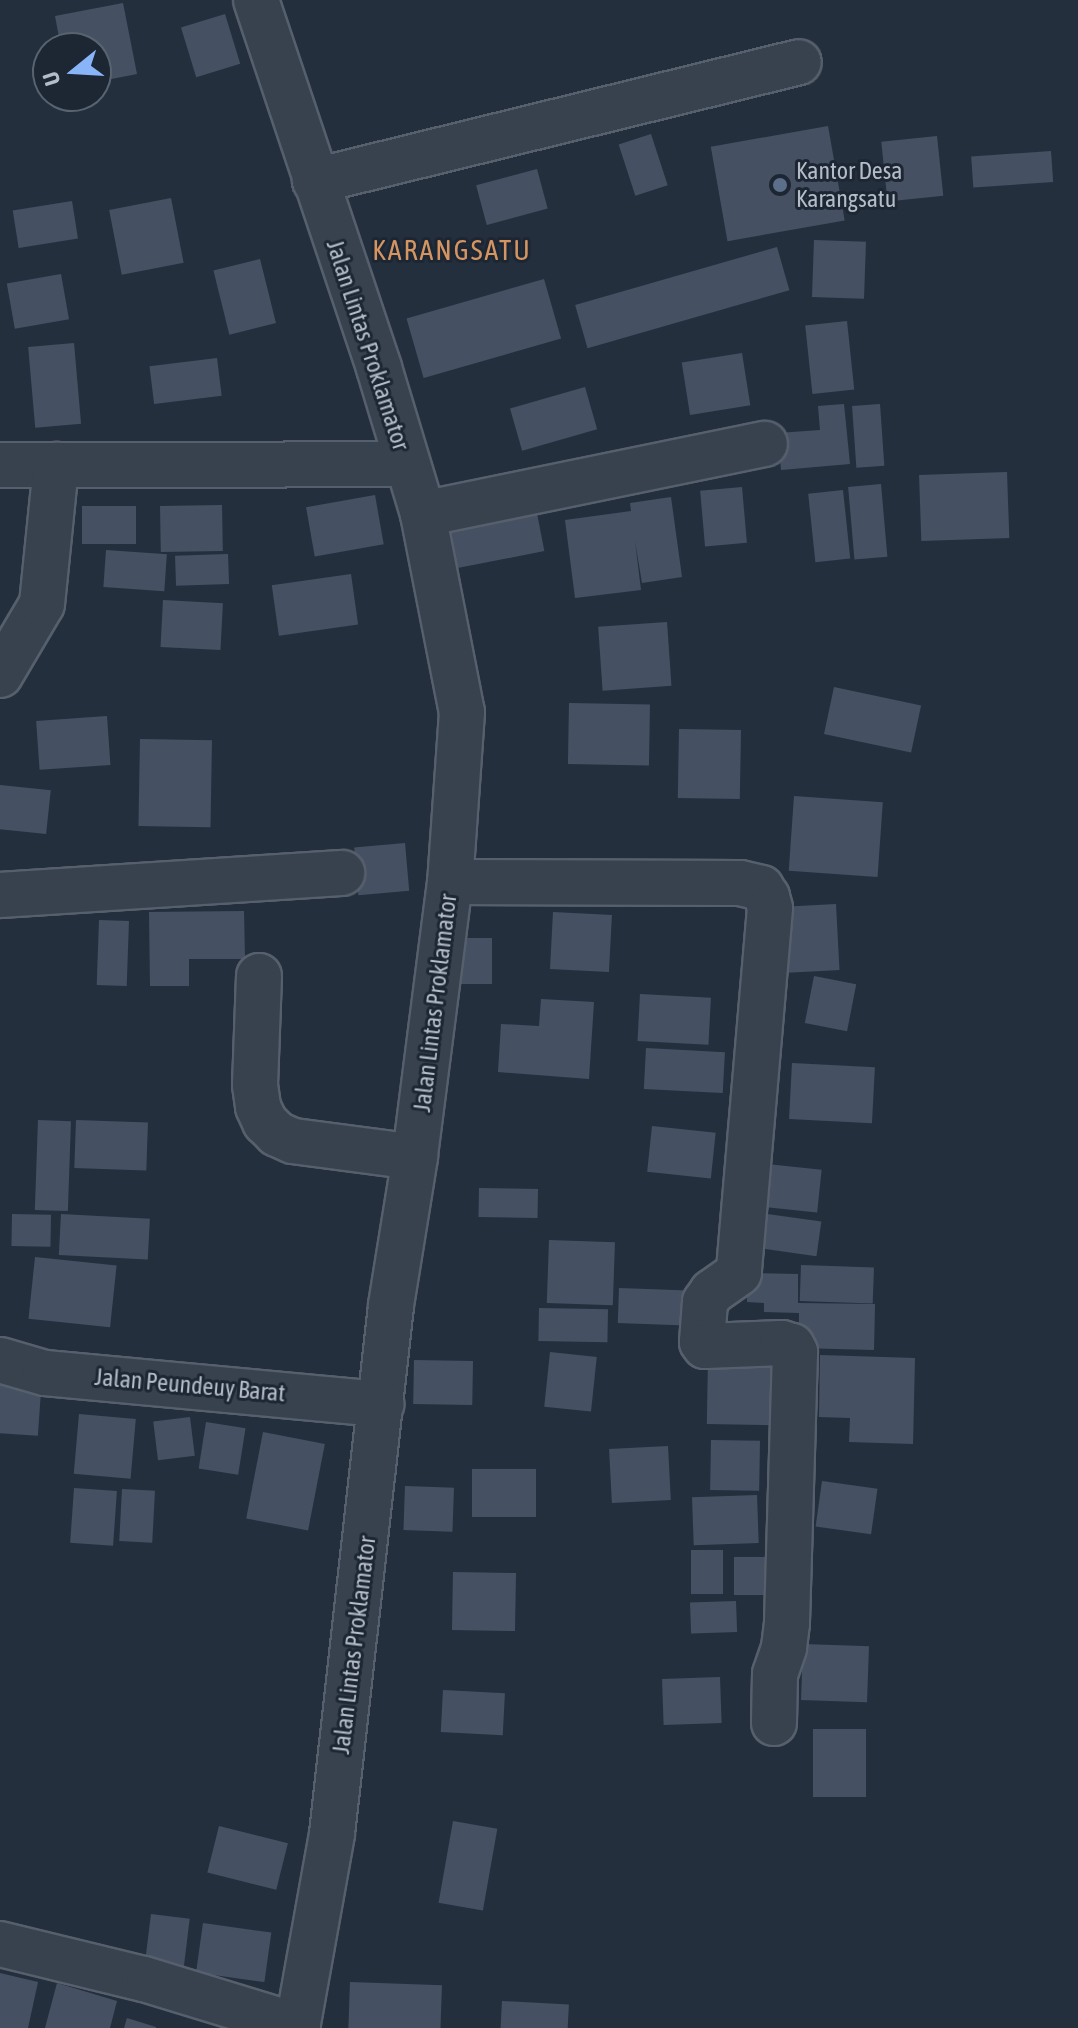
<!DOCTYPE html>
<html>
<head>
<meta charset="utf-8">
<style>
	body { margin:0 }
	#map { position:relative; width:1078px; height:2028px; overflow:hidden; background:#242f3e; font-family:"Asap Condensed",sans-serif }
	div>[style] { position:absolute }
	.building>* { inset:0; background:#455162; transform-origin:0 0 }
	.roads { filter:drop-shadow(2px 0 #565f6c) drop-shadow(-2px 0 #565f6c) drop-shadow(0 2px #565f6c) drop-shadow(0 -2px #565f6c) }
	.minor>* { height:44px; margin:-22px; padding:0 22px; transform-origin:22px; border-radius:22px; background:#38414e }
	.dots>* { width:22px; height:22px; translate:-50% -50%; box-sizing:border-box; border:4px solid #1d2633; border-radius:50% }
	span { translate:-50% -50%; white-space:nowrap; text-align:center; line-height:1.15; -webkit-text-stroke:6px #1d2633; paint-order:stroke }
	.poi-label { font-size:24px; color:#b4bcc9 }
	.left { translate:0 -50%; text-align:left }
	.street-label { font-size:24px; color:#b4bcc9 }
	.quarter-label { font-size:28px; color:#d59563; letter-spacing:2px }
	.north { position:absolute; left:32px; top:32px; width:80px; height:80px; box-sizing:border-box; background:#1d2633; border:2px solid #59626f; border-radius:50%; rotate:252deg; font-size:22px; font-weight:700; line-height:32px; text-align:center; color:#b4bcc9 }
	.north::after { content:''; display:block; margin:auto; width:28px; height:36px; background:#8ab4f8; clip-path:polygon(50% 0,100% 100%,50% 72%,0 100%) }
</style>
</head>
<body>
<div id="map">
	<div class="building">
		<i style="clip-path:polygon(123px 3px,137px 74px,96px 82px,96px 48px,61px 48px,55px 16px)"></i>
		<i style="left:225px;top:14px;width:52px;height:46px;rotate:73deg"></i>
		<i style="left:828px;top:126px;width:96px;height:119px;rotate:80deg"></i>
		<i style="left:651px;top:134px;width:54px;height:34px;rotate:72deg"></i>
		<i style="left:937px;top:136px;width:60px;height:56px;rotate:84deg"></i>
		<i style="left:1051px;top:151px;width:31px;height:80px;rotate:86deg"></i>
		<i style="left:537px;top:169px;width:41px;height:63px;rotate:75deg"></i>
		<i style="left:171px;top:198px;width:66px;height:63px;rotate:79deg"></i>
		<i style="left:72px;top:201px;width:38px;height:60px;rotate:81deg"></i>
		<i style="left:814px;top:240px;width:52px;height:57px;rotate:2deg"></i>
		<i style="left:777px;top:247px;width:45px;height:210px;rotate:74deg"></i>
		<i style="left:260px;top:259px;width:66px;height:48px;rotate:76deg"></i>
		<i style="left:61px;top:274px;width:46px;height:55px;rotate:80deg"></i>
		<i style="left:544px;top:279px;width:62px;height:143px;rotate:74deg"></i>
		<i style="left:847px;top:321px;width:69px;height:42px;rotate:84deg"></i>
		<i style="left:74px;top:343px;width:81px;height:46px;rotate:85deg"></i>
		<i style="left:742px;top:353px;width:53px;height:61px;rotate:81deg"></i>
		<i style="left:217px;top:358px;width:38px;height:68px;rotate:83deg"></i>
		<i style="left:585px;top:387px;width:44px;height:78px;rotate:74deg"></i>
		<i style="clip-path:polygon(844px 404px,850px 464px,781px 470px,778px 433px,820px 430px,818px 406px)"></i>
		<i style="left:880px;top:404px;width:62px;height:28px;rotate:86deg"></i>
		<i style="left:1007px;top:472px;width:66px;height:88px;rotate:88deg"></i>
		<i style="left:881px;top:484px;width:73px;height:33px;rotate:85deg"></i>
		<i style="left:742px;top:487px;width:56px;height:42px;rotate:85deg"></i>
		<i style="left:843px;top:490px;width:69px;height:35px;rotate:84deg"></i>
		<i style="left:375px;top:495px;width:50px;height:70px;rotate:80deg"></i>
		<i style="clip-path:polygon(671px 497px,682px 577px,642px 583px,635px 541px,641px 590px,575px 598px,565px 520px,631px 511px,630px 503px)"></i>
		<i style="left:535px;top:503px;width:49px;height:91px;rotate:79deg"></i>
		<i style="left:222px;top:505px;width:46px;height:62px;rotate:89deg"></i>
		<i style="left:82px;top:506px;width:54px;height:38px"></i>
		<i style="left:106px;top:550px;width:61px;height:37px;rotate:4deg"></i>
		<i style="left:228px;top:554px;width:30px;height:53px;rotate:88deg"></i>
		<i style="left:351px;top:574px;width:51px;height:80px;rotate:82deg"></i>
		<i style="left:163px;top:600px;width:60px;height:47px;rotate:3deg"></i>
		<i style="left:667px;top:622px;width:64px;height:69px;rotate:86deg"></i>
		<i style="left:834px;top:687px;width:89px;height:48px;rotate:12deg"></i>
		<i style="left:569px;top:703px;width:81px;height:61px;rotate:1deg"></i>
		<i style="left:107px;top:716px;width:49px;height:71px;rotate:86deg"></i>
		<i style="left:679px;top:729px;width:62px;height:69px;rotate:1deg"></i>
		<i style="left:140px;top:739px;width:72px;height:87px;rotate:1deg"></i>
		<i style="left:0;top:785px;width:51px;height:44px;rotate:6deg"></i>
		<i style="left:794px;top:796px;width:89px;height:75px;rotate:4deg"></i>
		<i style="left:405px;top:843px;width:48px;height:51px;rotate:85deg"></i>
		<i style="left:836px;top:904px;width:66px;height:52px;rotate:87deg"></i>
		<i style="clip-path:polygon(244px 911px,245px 959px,189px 959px,189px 986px,150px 986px,149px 912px)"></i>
		<i style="left:553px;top:912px;width:59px;height:57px;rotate:3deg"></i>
		<i style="left:99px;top:920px;width:30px;height:65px;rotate:2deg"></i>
		<i style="left:459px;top:938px;width:33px;height:46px"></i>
		<i style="left:814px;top:976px;width:43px;height:48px;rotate:11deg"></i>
		<i style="left:640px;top:994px;width:71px;height:47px;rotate:3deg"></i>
		<i style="clip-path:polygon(541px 999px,594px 1002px,589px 1079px,498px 1072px,501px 1024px,539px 1026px)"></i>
		<i style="left:646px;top:1048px;width:79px;height:41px;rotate:3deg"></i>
		<i style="left:792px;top:1063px;width:83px;height:56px;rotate:3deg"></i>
		<i style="left:38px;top:1120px;width:33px;height:90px;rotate:2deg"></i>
		<i style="left:76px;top:1120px;width:72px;height:48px;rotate:2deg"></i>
		<i style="left:652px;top:1126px;width:64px;height:46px;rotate:6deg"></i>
		<i style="left:757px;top:1163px;width:65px;height:43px;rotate:6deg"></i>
		<i style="left:479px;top:1188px;width:59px;height:29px;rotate:1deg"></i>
		<i style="left:753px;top:1212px;width:69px;height:35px;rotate:8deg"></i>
		<i style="left:12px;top:1214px;width:39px;height:32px;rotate:1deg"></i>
		<i style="left:61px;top:1214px;width:89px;height:41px;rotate:3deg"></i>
		<i style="left:549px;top:1240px;width:66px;height:63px;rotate:2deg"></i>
		<i style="left:35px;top:1257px;width:82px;height:62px;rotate:6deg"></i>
		<i style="left:801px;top:1265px;width:73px;height:36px;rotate:2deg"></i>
		<i style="clip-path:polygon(747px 1273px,798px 1274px,798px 1303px,875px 1304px,874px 1350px,799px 1348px,799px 1313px,764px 1312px,764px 1303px,747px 1302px)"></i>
		<i style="left:619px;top:1288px;width:69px;height:35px;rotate:2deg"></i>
		<i style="left:539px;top:1308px;width:69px;height:33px;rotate:1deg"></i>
		<i style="left:550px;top:1352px;width:47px;height:55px;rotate:6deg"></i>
		<i style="clip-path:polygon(820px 1355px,915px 1358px,913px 1444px,849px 1442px,850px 1418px,819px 1417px)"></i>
		<i style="left:708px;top:1358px;width:68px;height:66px;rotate:1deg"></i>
		<i style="left:414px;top:1360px;width:59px;height:44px;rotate:1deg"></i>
		<i style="left:0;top:1375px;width:42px;height:58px;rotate:4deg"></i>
		<i style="left:79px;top:1414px;width:57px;height:60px;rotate:5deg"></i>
		<i style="left:190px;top:1417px;width:39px;height:37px;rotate:83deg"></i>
		<i style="left:206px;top:1422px;width:40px;height:47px;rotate:9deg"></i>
		<i style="left:263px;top:1432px;width:63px;height:88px;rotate:11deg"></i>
		<i style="left:711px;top:1440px;width:49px;height:50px;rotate:1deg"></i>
		<i style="left:668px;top:1446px;width:54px;height:59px;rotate:87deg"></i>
		<i style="left:472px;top:1469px;width:64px;height:48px"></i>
		<i style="left:822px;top:1481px;width:56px;height:46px;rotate:8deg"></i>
		<i style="left:405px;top:1486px;width:49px;height:44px;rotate:2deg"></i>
		<i style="left:74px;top:1488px;width:43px;height:55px;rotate:4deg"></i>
		<i style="left:122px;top:1489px;width:33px;height:52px;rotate:3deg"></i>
		<i style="left:757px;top:1495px;width:48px;height:65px;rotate:88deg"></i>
		<i style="left:723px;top:1550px;width:44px;height:32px;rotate:90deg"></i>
		<i style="left:734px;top:1557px;width:31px;height:38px"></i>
		<i style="left:453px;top:1572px;width:63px;height:58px;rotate:1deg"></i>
		<i style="left:736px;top:1601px;width:31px;height:46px;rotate:88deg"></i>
		<i style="left:803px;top:1644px;width:66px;height:56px;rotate:2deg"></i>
		<i style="left:720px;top:1677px;width:46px;height:58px;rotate:88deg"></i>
		<i style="left:443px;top:1690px;width:62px;height:42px;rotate:3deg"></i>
		<i style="left:813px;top:1729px;width:53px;height:68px"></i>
		<i style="left:453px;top:1821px;width:45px;height:83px;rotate:10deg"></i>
		<i style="left:219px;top:1826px;width:71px;height:48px;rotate:14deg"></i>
		<i style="left:151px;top:1914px;width:39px;height:57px;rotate:7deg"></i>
		<i style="left:203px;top:1923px;width:69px;height:50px;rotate:8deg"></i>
		<i style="clip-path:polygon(0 1973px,38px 1982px,28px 2028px,0 2028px)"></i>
		<i style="left:350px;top:1982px;width:92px;height:46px;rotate:2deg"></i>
		<i style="clip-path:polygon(57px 1983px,117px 2001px,110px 2028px,45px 2028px)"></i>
		<i style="left:502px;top:2001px;width:67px;height:27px;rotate:3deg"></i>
		<i style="clip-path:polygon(127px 2018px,156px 2027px,156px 2028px,124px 2028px)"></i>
	</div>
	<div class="roads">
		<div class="minor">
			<i style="left:256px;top:0;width:388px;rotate:71.5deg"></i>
			<i style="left:379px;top:368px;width:152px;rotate:73.2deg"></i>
			<i style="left:423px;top:514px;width:202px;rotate:78.9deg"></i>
			<i style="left:462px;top:712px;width:170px;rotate:94deg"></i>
			<i style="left:450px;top:882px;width:277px;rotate:97.3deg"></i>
			<i style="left:415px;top:1157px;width:151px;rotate:99.2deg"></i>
			<i style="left:391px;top:1306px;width:531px;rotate:96.38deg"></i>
			<i style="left:332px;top:1834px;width:197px;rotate:100.2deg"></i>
			<i style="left:315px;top:181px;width:498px;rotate:-13.8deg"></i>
			<i style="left:0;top:465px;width:406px;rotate:-0.1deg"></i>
			<i style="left:423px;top:514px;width:349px;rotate:-11.6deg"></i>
			<i style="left:0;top:675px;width:82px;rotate:-59.4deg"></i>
			<i style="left:42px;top:604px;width:140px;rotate:-84.2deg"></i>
			<i style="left:450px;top:882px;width:290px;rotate:0.2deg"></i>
			<i style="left:740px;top:883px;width:22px;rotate:13deg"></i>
			<i style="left:761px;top:888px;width:11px;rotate:56deg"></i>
			<i style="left:767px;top:897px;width:11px;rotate:75deg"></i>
			<i style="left:770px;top:908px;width:366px;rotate:94.9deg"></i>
			<i style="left:739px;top:1273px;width:33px;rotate:145deg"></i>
			<i style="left:712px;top:1292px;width:12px;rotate:125deg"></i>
			<i style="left:705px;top:1302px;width:40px;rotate:94.3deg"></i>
			<i style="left:702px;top:1342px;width:5px;rotate:53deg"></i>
			<i style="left:705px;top:1346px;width:77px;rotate:-2.2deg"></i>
			<i style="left:782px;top:1343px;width:10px;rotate:17deg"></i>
			<i style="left:792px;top:1346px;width:7px;rotate:63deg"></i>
			<i style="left:795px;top:1352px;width:271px;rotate:91.7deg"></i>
			<i style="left:787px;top:1623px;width:25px;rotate:97deg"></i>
			<i style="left:784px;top:1648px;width:28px;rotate:109deg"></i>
			<i style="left:775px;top:1674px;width:49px;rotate:91.2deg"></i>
			<i style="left:0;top:895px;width:343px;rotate:-3.7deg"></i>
			<i style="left:259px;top:976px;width:109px;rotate:92.1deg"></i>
			<i style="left:255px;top:1085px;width:22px;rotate:82deg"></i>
			<i style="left:258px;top:1107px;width:17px;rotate:65deg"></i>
			<i style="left:265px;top:1122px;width:17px;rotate:45deg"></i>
			<i style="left:277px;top:1134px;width:17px;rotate:24deg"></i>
			<i style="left:293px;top:1141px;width:123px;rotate:7.5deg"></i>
			<i style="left:0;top:1360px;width:47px;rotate:16.1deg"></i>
			<i style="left:45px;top:1373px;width:338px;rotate:5.3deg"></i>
			<i style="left:0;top:1944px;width:148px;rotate:13.7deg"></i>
			<i style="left:144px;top:1979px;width:161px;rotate:17deg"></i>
		</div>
	</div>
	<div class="dots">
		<i style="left:780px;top:185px;background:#5c6f8a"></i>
	</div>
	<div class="poi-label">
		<span class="left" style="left:796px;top:185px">Kantor Desa<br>Karangsatu</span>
	</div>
	<div class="street-label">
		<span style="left:368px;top:345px;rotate:72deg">Jalan Lintas Proklamator</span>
		<span style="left:435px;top:1003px;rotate:-83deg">Jalan Lintas Proklamator</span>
		<span style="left:190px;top:1385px;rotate:5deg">Jalan Peundeuy Barat</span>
		<span style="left:354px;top:1645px;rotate:-83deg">Jalan Lintas Proklamator</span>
	</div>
	<div class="quarter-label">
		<span style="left:452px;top:250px">KARANGSATU</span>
	</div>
	<div class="north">U</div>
</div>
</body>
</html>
